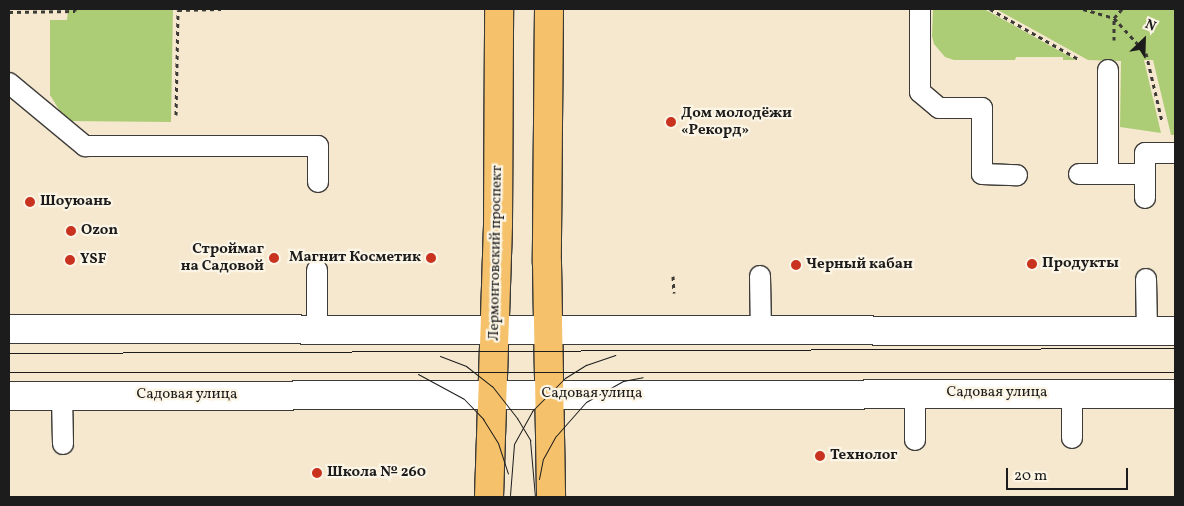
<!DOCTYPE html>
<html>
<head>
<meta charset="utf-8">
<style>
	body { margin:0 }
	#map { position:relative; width:1184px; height:506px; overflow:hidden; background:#f5e8cf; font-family:Vollkorn,serif }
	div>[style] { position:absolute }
	.green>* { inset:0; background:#accd75 }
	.path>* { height:3px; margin-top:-1.5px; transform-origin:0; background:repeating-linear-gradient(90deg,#3d3b37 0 4px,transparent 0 8px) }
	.roads { filter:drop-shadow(1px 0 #3d3b37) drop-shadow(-1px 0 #3d3b37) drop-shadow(0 1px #3d3b37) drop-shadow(0 -1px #3d3b37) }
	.service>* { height:20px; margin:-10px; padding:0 10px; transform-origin:10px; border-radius:10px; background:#fff }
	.tertiary>* { height:28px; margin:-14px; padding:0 14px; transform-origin:14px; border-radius:14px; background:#fff }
	.primary>* { height:28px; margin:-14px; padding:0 14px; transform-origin:14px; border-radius:14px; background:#f5c16b }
	.tram>* { height:1px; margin:-0.5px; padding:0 0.5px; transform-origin:0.5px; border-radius:0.5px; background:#1c1c1c }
	.dots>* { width:14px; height:14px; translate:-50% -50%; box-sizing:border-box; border:2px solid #fcf5e5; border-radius:50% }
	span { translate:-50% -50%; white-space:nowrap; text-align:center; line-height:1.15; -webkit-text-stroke:4.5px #fcf5e5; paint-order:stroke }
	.poi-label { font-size:15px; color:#1c1c1c; font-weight:700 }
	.left { translate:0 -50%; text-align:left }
	.right { translate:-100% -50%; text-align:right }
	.street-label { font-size:15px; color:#1c1c1c }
	.frame { position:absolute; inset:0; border:10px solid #1c1c1c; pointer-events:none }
	.north { position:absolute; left:1119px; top:15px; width:50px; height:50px; -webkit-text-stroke:4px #fcf5e5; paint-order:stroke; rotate:24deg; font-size:14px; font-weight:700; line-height:20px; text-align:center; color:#1c1c1c }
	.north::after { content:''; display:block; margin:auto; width:18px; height:22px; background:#1c1c1c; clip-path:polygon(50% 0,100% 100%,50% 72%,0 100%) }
	.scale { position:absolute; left:1006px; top:468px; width:122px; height:22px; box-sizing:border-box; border:2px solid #1c1c1c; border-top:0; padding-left:6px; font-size:15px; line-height:18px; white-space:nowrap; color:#1c1c1c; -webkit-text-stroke:4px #fcf5e5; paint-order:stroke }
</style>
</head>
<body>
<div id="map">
	<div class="green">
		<i style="clip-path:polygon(68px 9px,173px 9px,171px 122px,66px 121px,50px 95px,50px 20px,67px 20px)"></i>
		<i style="clip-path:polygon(933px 9px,984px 9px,1076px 60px,1063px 60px,1063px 57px,1016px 57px,1015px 60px,954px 60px,945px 57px,934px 44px,932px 36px)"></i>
		<i style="clip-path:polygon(996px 9px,1175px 9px,1175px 135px,1171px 135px,1153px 60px,1144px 60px,1161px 133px,1120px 127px,1121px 61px,1088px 60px)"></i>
	</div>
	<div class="path">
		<i style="left:990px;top:9px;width:103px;rotate:29.5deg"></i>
		<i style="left:1083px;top:9px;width:32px;rotate:16deg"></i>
		<i style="left:1114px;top:18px;width:47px;rotate:47.6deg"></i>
		<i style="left:1146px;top:53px;width:70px;rotate:76.8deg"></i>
		<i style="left:9px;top:12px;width:66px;rotate:-0.9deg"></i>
		<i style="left:75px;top:11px;width:2px;rotate:-90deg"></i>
		<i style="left:1114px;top:40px;width:22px;rotate:-90deg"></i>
		<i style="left:1114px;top:18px;width:12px;rotate:-48deg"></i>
		<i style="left:176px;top:115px;width:105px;rotate:-88.9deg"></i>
		<i style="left:178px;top:10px;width:43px;rotate:-1.3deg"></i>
		<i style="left:673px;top:276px;width:17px;rotate:87deg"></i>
	</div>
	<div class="roads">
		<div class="service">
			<i style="left:920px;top:9px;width:83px;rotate:90deg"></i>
			<i style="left:920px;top:92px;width:25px;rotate:40deg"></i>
			<i style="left:939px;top:108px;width:43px"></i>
			<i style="left:982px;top:108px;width:66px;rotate:90deg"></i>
			<i style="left:982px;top:174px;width:35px;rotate:2deg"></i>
			<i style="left:9px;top:83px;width:99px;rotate:39.7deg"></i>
			<i style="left:85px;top:146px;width:233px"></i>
			<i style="left:318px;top:146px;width:36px;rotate:90deg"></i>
			<i style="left:1079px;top:174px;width:66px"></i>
			<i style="left:1108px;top:174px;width:104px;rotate:-90deg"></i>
			<i style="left:1145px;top:198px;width:45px;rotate:-90deg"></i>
			<i style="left:1145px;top:153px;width:30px"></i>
			<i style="left:317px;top:270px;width:60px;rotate:90deg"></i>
			<i style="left:760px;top:276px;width:55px;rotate:89deg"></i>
			<i style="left:1146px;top:279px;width:52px;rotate:88.9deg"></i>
			<i style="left:915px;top:393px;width:47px;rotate:90deg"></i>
			<i style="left:62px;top:396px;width:48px;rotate:88.8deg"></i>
			<i style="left:1072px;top:438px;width:45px;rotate:-90deg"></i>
		</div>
		<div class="tertiary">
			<i style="left:9px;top:329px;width:1166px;rotate:0.1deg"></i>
			<i style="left:9px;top:396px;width:1166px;rotate:-0.1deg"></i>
		</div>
		<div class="primary">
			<i style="left:549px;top:9px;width:254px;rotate:90.5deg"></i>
			<i style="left:547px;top:263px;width:234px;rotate:89deg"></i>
			<i style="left:489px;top:497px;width:273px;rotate:-88.1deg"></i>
			<i style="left:498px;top:224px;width:215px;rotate:-89.7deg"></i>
		</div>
	</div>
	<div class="tram">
		<i style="left:9px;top:353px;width:1166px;rotate:-0.25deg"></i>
		<i style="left:440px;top:356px;width:28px;rotate:21deg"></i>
		<i style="left:466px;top:366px;width:33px;rotate:38deg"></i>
		<i style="left:492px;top:386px;width:41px;rotate:52deg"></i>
		<i style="left:517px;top:418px;width:26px;rotate:59deg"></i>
		<i style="left:530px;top:440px;width:57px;rotate:85deg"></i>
		<i style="left:9px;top:372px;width:1166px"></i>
		<i style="left:418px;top:374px;width:52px;rotate:28.5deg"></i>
		<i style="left:464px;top:399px;width:28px;rotate:46deg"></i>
		<i style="left:483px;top:419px;width:28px;rotate:58deg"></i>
		<i style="left:498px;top:443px;width:32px;rotate:72deg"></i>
		<i style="left:539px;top:479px;width:20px;rotate:-79deg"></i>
		<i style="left:543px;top:459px;width:26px;rotate:-61deg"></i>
		<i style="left:556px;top:436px;width:45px;rotate:-48.6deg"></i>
		<i style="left:586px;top:402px;width:43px;rotate:-29.6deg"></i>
		<i style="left:623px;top:381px;width:20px;rotate:-11deg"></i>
		<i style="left:510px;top:495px;width:51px;rotate:-85.5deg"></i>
		<i style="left:514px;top:444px;width:38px;rotate:-61deg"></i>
		<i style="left:532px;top:411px;width:47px;rotate:-45deg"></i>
		<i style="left:565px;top:378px;width:25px;rotate:-32deg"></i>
		<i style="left:586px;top:365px;width:31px;rotate:-19deg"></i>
	</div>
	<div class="dots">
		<i style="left:671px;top:122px;background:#c8321e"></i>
		<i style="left:30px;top:202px;background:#c8321e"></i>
		<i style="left:71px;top:231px;background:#c8321e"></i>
		<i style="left:274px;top:258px;background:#c8321e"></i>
		<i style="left:431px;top:258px;background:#c8321e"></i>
		<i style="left:70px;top:260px;background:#c8321e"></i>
		<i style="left:1032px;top:264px;background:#c8321e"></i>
		<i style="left:796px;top:265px;background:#c8321e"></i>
		<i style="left:820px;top:456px;background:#c8321e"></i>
		<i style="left:317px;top:473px;background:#c8321e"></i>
	</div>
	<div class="poi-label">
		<span class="left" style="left:681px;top:122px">Дом молодёжи<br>«Рекорд»</span>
		<span class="left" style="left:40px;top:202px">Шоуюань</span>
		<span class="left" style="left:81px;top:231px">Ozon</span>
		<span class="right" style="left:264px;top:258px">Строймаг<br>на Садовой</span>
		<span class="right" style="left:421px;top:258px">Магнит Косметик</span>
		<span class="left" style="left:80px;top:260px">YSF</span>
		<span class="left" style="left:1042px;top:264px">Продукты</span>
		<span class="left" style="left:806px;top:265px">Черный кабан</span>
		<span class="left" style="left:830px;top:456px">Технолог</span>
		<span class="left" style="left:327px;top:473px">Школа № 260</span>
	</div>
	<div class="street-label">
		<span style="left:496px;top:253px;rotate:-89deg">Лермонтовский проспект</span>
		<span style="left:997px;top:393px">Садовая улица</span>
		<span style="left:592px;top:394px">Садовая улица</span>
		<span style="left:187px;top:395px">Садовая улица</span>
	</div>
	<div class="frame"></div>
	<div class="north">N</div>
	<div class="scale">20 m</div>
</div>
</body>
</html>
